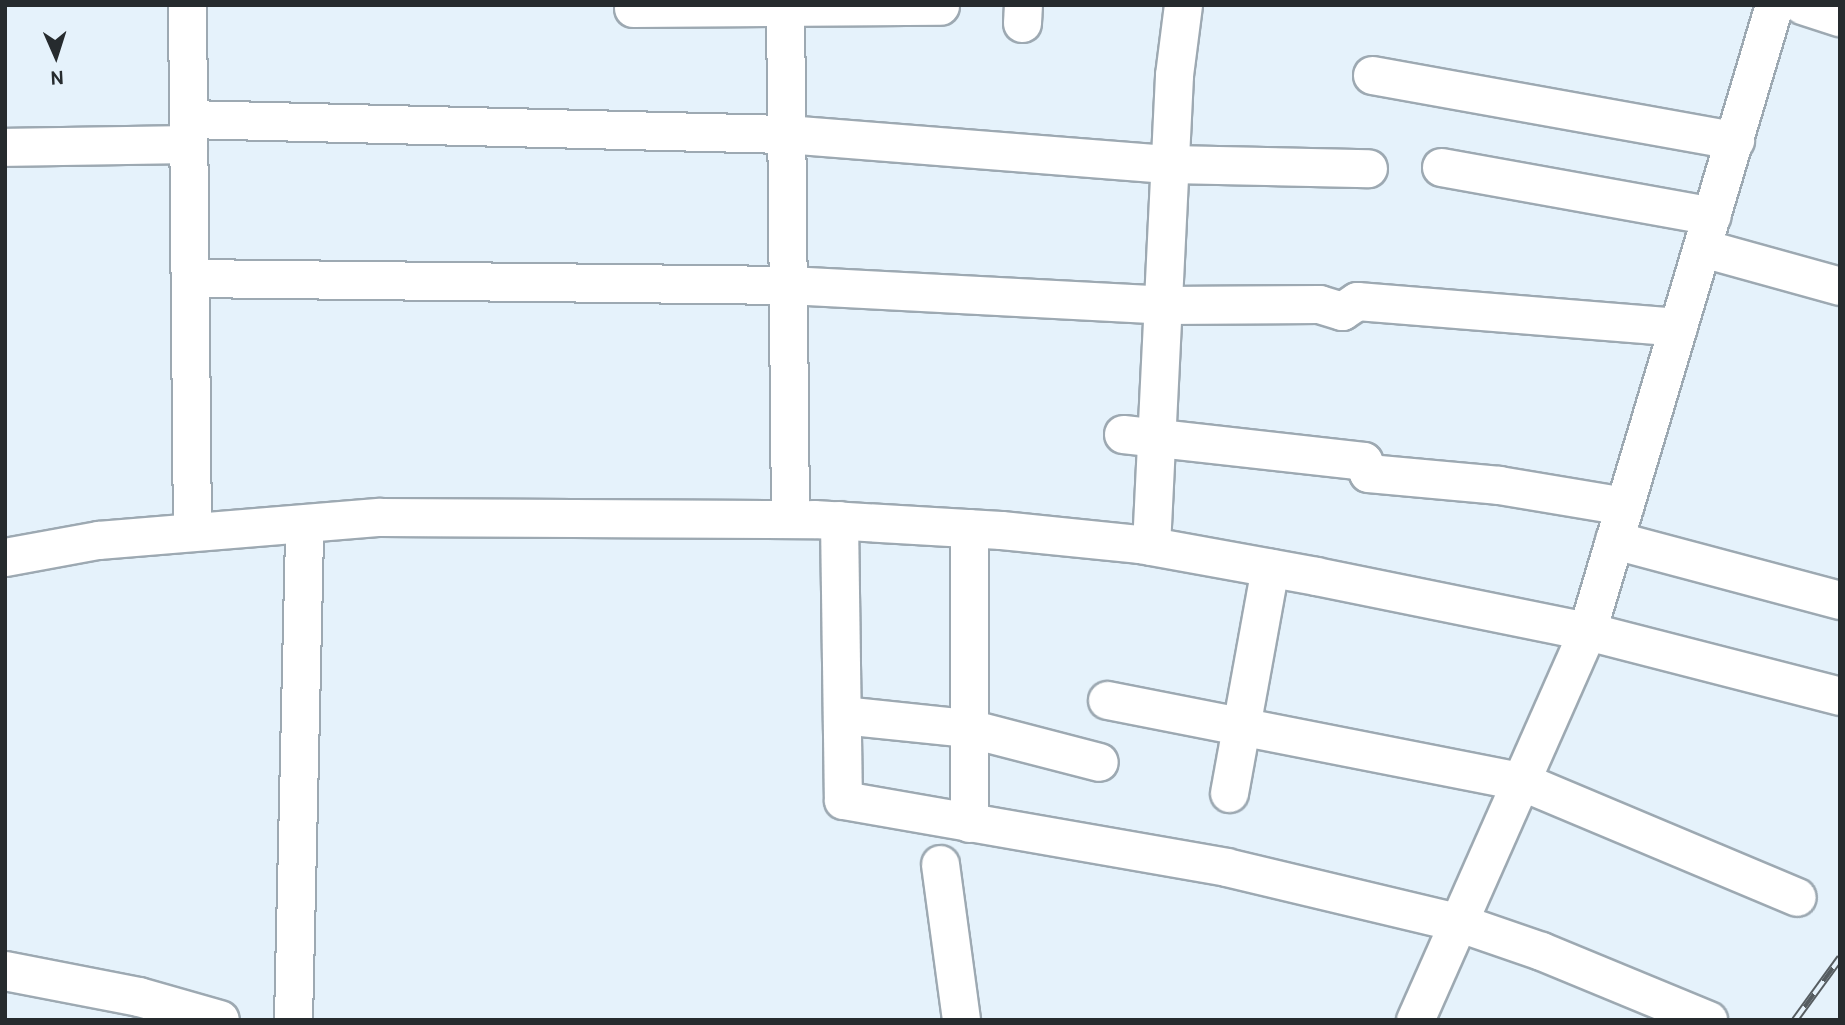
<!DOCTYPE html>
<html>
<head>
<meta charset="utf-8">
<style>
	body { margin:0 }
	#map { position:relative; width:1845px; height:1025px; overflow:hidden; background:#e5f2fb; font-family:Cabin,sans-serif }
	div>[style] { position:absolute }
	.roads { filter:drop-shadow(2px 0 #9da9b2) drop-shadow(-2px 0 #9da9b2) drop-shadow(0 2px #9da9b2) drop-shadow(0 -2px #9da9b2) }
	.minor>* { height:37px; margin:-18.5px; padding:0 18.5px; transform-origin:18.5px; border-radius:18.5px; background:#fff }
	.highway>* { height:38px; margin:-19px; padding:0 19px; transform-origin:19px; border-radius:19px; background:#fff }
	.rail>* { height:8px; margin-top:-4px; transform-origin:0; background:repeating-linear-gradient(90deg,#e5f2fb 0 16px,#565d61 0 32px); box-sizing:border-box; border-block:2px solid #565d61 }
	span { translate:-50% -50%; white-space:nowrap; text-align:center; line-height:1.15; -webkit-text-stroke:7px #e5f2fb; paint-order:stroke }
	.frame { position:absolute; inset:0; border:7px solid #262b2e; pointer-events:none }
	.north { position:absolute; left:21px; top:21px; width:70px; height:70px; -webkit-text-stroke:5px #e5f2fb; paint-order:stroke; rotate:177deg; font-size:19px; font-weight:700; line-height:28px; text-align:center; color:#262b2e }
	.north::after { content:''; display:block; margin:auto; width:24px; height:32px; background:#262b2e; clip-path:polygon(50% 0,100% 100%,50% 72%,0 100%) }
</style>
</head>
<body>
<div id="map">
	<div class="roads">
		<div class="minor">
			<i style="left:187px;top:5px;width:526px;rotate:89.46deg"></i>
			<i style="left:785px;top:5px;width:514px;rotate:89.44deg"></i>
			<i style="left:1802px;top:5px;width:40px;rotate:18deg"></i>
			<i style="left:633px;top:8px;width:307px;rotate:-0.4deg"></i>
			<i style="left:1022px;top:23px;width:18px;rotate:-87deg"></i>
			<i style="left:1372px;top:75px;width:369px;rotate:10.2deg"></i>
			<i style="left:188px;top:119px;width:598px;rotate:1.44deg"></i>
			<i style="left:786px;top:134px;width:385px;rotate:4.5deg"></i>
			<i style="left:1170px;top:164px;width:198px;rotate:1.2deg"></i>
			<i style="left:5px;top:147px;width:183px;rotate:-0.9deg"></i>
			<i style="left:1441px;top:167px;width:275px;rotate:10.2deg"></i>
			<i style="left:1703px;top:248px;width:142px;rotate:15.5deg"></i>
			<i style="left:190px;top:278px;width:598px;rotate:0.67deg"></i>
			<i style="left:788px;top:285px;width:377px;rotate:3deg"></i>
			<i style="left:1164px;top:305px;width:155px;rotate:-0.4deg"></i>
			<i style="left:1319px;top:304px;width:24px;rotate:17deg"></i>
			<i style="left:1342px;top:311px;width:18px;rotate:-34deg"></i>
			<i style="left:1357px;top:301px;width:322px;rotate:4.6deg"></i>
			<i style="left:1123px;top:434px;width:242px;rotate:6.4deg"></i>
			<i style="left:1363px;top:461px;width:13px;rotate:67deg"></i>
			<i style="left:1368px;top:473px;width:132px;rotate:5.2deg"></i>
			<i style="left:1499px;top:485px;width:127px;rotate:9.5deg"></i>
			<i style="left:839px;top:520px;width:280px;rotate:89.2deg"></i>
			<i style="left:843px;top:800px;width:389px;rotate:9.9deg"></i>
			<i style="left:1226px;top:867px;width:237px;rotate:13.4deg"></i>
			<i style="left:1457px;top:922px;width:89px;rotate:19deg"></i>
			<i style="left:1541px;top:951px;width:181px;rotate:22.4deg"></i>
			<i style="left:969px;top:528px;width:295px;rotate:90deg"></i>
			<i style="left:1614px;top:540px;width:234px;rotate:14.9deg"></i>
			<i style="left:1151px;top:546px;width:472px;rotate:-87.2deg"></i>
			<i style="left:1174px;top:75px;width:71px;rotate:-82.7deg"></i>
			<i style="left:5px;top:557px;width:95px;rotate:-10.4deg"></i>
			<i style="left:98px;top:540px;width:283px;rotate:-4.7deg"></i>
			<i style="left:380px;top:517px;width:434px;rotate:0.3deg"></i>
			<i style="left:814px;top:519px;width:187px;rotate:3.4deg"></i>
			<i style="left:1001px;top:530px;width:140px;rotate:5.8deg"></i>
			<i style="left:1140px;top:544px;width:179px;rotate:10.3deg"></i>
			<i style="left:1316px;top:576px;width:277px;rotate:11.5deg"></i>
			<i style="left:1587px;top:631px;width:261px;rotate:14.4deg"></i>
			<i style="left:1107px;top:700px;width:422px;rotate:11.1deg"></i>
			<i style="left:1521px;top:781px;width:299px;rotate:22.8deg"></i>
			<i style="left:842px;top:715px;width:127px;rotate:5.9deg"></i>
			<i style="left:968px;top:728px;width:135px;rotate:14.5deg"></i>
			<i style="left:1229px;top:793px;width:229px;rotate:-79.7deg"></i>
			<i style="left:940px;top:864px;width:157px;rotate:82.3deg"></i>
			<i style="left:293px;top:1020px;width:495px;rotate:-88.7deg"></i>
			<i style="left:1415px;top:1020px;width:425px;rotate:-66.1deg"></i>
			<i style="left:1587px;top:631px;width:653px;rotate:-73.37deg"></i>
		</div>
		<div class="highway">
			<i style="left:5px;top:971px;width:136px;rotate:11deg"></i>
			<i style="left:139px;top:997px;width:84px;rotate:15.9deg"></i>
		</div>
	</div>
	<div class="rail">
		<i style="left:1795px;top:1020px;width:77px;rotate:-54deg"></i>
	</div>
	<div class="frame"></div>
	<div class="north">N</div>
</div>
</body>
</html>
